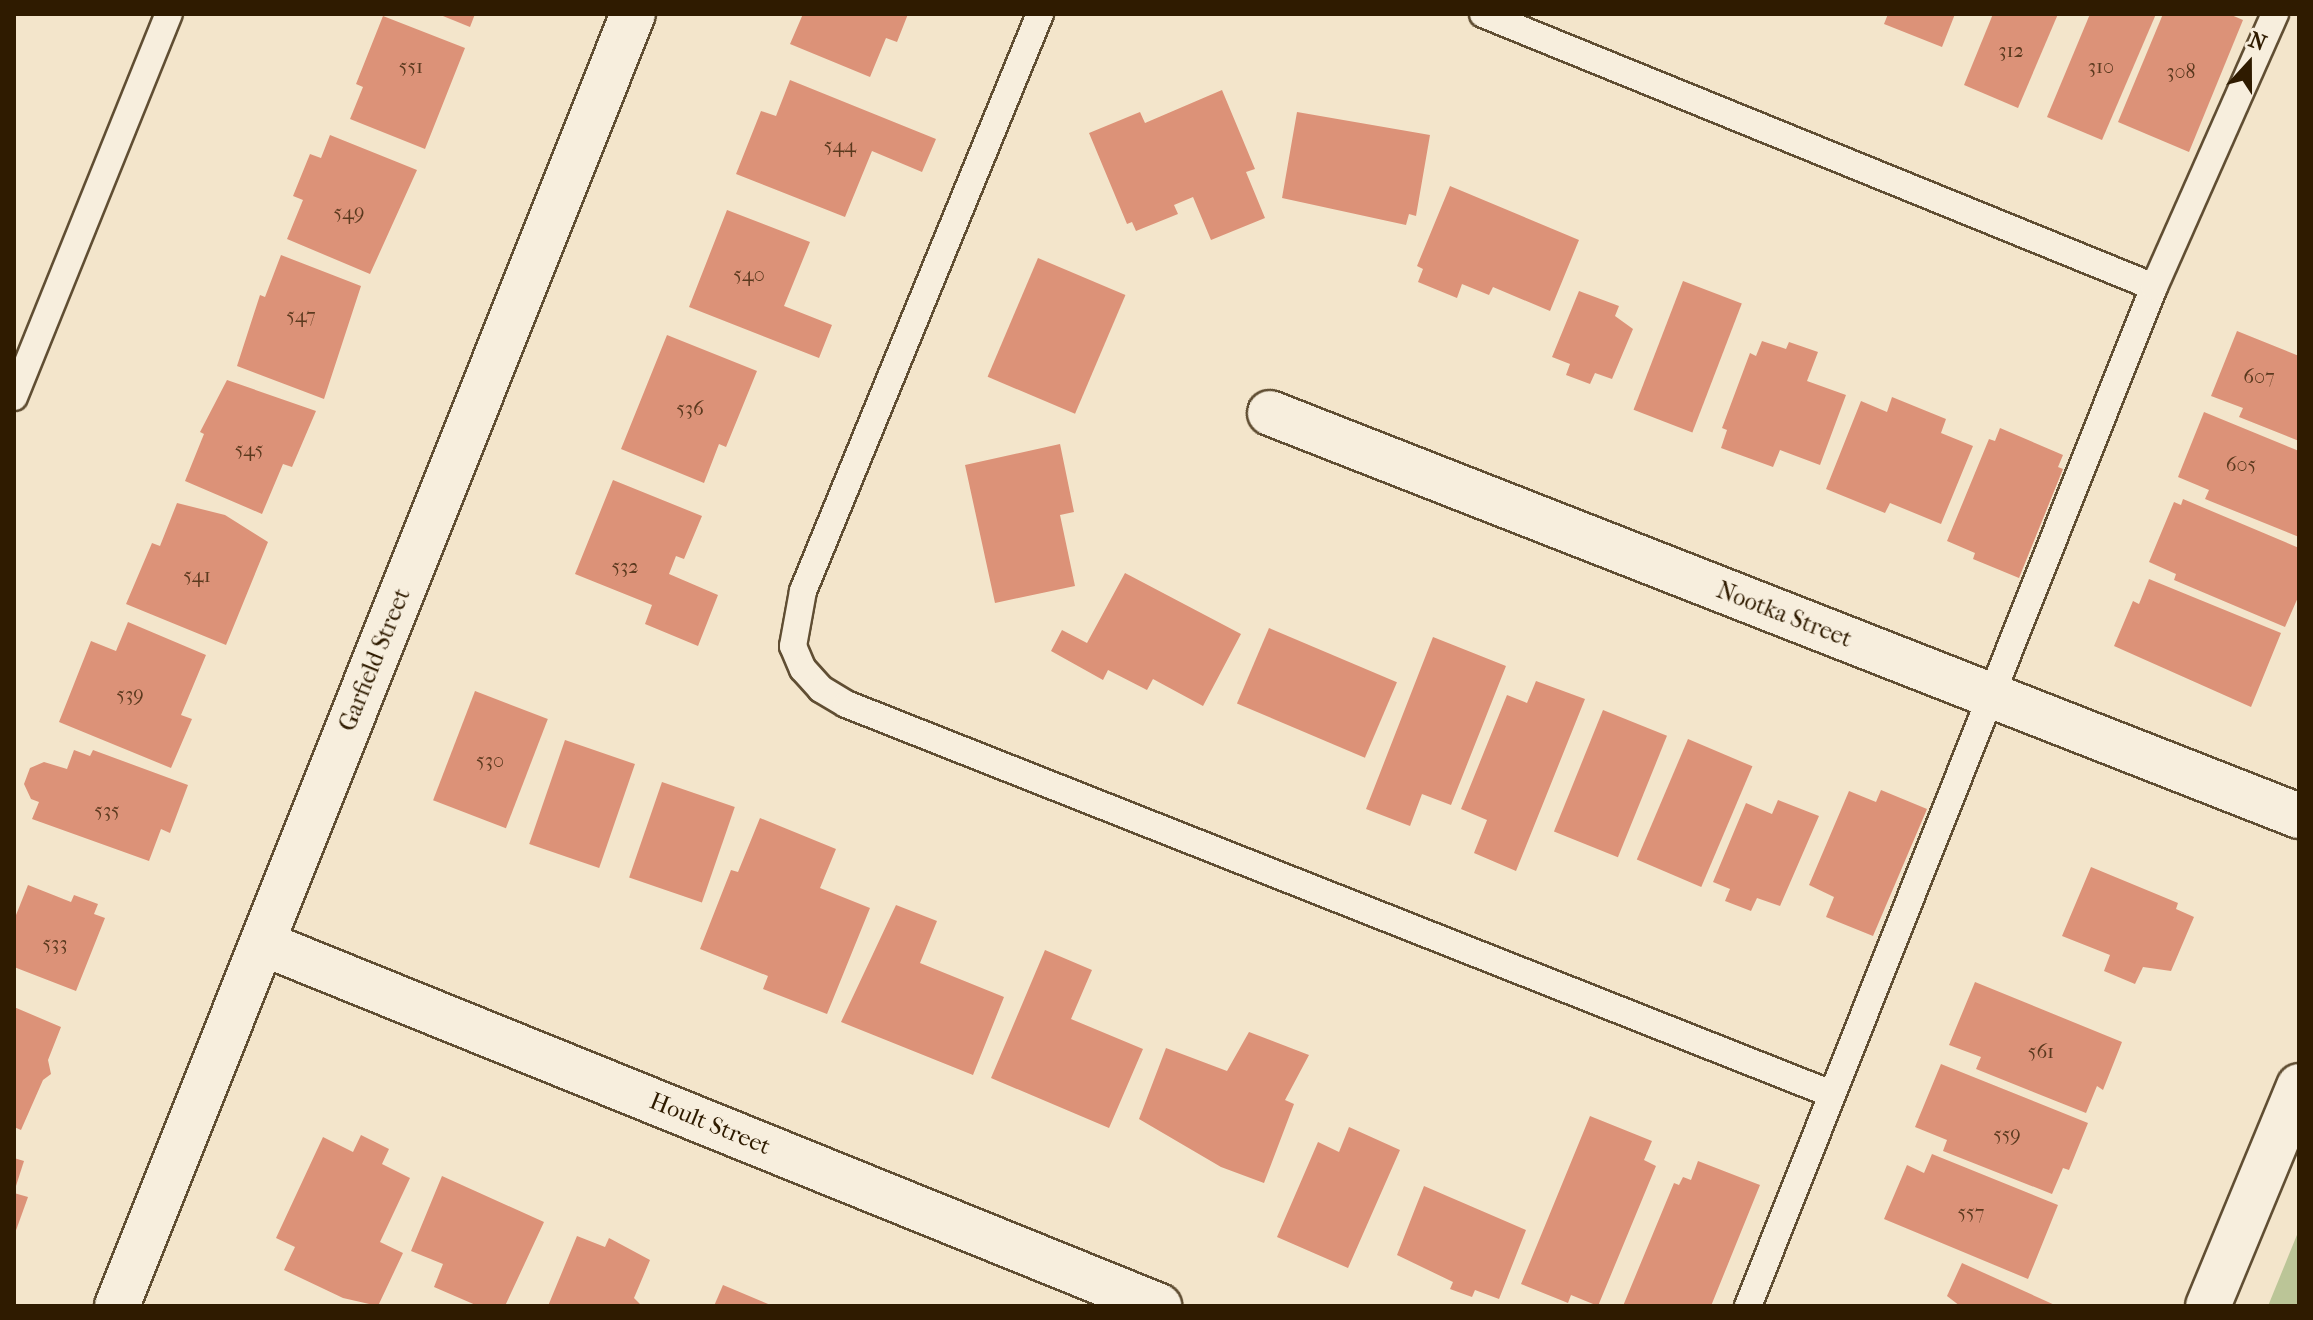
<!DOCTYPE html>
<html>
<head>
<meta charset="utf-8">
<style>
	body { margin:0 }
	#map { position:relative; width:2313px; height:1320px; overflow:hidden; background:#f3e5cb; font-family:"IM FELL French Canon",serif }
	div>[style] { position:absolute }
	.green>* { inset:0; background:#bbc597 }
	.building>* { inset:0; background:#dc9278; transform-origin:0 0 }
	.roads { filter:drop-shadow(2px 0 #604e33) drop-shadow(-2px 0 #604e33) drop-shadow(0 2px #604e33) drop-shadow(0 -2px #604e33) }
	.lane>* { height:26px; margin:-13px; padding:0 13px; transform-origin:13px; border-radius:13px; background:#f7eedd }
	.street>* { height:44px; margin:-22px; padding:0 22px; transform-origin:22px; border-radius:22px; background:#f7eedd }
	.secondary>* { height:44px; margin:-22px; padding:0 22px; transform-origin:22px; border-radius:22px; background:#f7eedd }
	span { translate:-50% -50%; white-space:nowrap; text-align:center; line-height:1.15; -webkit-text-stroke:6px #f7eedd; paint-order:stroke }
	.number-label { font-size:20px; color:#5a391e }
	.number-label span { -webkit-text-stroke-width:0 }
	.street-label { font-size:24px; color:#2f1b00 }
	.frame { position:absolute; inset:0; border:16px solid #2f1b00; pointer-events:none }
	.north { position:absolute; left:2209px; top:24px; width:80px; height:80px; -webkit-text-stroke:6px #f7eedd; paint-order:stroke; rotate:21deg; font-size:22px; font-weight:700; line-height:32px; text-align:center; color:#2f1b00 }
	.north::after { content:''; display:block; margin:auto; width:28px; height:36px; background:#2f1b00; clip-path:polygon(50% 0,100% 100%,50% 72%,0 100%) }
</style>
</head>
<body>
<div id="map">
	<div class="green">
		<i style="clip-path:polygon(2299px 1230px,2299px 1306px,2268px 1306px)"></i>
	</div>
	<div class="building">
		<i style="clip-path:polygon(438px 14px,475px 14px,470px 27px)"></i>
		<i style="clip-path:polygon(803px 14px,908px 14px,897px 42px,886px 38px,870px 77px,790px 44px)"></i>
		<i style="clip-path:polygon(1888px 14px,1955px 14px,1942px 47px,1884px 24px)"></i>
		<i style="clip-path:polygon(1993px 14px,2058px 14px,2018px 108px,1964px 85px)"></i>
		<i style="clip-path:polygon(2090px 14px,2156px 14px,2102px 140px,2047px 117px)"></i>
		<i style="clip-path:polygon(2163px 14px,2229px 14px,2243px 20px,2189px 152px,2118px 122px)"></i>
		<i style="clip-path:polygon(383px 16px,465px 48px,425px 149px,350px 119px,363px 87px,356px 84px)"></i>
		<i style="clip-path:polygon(790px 80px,936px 139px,922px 172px,872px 151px,845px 217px,736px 174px,761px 111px,776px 116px)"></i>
		<i style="clip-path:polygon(1222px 90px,1255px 169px,1246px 172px,1265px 218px,1211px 240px,1193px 197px,1174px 205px,1178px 214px,1136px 231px,1132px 222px,1127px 224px,1089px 133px,1140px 112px,1145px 123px)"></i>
		<i style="clip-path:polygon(1297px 112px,1430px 135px,1416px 216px,1409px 214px,1406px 225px,1282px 198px)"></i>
		<i style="clip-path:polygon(330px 135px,417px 170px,370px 274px,287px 239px,303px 200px,293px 196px,310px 154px,321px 158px)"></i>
		<i style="clip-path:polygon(1450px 186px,1579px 240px,1550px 311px,1493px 287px,1489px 295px,1462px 284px,1457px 298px,1418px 282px,1423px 269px,1417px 266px)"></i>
		<i style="clip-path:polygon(727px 210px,810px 242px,784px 306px,832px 325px,819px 358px,689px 307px)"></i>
		<i style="clip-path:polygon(281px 255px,361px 286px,324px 399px,237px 366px,260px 295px,265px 297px)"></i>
		<i style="left:1038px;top:258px;width:95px;height:129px;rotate:23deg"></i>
		<i style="left:1683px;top:281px;width:63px;height:138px;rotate:21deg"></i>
		<i style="clip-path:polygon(1579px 291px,1619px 306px,1615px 316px,1633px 329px,1612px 379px,1595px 373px,1590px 384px,1566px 375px,1570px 364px,1552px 357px)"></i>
		<i style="clip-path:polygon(2237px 331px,2299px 356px,2299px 441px,2239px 417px,2243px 408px,2211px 396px)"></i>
		<i style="clip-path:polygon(667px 335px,757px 371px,726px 447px,719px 444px,704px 483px,621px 449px)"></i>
		<i style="clip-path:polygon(1762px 341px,1786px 349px,1789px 342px,1818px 352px,1807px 381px,1846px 395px,1820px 465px,1780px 450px,1773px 467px,1721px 448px,1727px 430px,1722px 428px,1750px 353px,1756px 356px)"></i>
		<i style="clip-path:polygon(227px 380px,316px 411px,292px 467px,283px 464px,262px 514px,185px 481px,204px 434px,200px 432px)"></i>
		<i style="clip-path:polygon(1892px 397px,1946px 419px,1941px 433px,1973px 446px,1941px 524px,1890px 503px,1885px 513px,1826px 489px,1861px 401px,1887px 412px)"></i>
		<i style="clip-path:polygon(2204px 412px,2299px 451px,2299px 537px,2205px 499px,2209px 490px,2178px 477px)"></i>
		<i style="clip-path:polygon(2000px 428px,2063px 455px,2058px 467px,2063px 469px,2019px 578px,1973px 559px,1975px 553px,1947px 541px,1989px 439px,1995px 441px)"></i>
		<i style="clip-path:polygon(1060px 444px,1074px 512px,1060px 515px,1075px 586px,995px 603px,965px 465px)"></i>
		<i style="clip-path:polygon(613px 480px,702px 516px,684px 559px,676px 556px,669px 574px,718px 595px,698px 646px,645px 624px,652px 605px,575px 574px)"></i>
		<i style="clip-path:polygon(2183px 499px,2299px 548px,2299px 595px,2285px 627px,2174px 580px,2176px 574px,2149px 562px,2174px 502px,2181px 505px)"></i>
		<i style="clip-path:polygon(177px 503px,225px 515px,268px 542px,226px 645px,126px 604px,152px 543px,160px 546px)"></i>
		<i style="clip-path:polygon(1125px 573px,1241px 634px,1203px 706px,1153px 679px,1147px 690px,1108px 670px,1103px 680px,1051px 651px,1062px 630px,1087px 643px)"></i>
		<i style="clip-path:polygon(2149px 579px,2281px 633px,2251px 707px,2114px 646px,2133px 601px,2139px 604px)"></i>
		<i style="clip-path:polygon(128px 622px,206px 655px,181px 715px,192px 719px,171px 768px,59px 722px,91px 641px,116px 651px)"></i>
		<i style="left:1269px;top:628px;width:139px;height:82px;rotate:23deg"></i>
		<i style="clip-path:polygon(1433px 637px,1506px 666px,1451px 805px,1422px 794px,1410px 826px,1366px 809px)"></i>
		<i style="clip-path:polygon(1536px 681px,1585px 699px,1516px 871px,1474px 853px,1487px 820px,1461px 809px,1507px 695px,1527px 703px)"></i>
		<i style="left:475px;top:691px;width:78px;height:117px;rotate:21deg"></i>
		<i style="left:1603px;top:710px;width:69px;height:131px;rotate:22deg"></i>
		<i style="left:1688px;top:739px;width:70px;height:131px;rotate:23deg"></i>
		<i style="left:565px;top:740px;width:74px;height:110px;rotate:19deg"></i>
		<i style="clip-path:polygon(74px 750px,90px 756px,93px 750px,188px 785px,170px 833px,161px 829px,149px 861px,32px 819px,39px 802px,31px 799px,24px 784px,30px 768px,44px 762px,67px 769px)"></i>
		<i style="left:662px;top:782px;width:77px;height:101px;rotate:19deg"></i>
		<i style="clip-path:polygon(1881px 790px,1927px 809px,1873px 936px,1826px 917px,1834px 897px,1809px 885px,1849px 791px,1876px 802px)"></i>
		<i style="clip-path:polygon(1778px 800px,1819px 816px,1780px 906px,1757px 898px,1751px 911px,1725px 901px,1730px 889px,1713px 882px,1746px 803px,1772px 814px)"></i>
		<i style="clip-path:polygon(760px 818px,836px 849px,820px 888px,870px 908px,827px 1014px,763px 989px,768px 976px,700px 949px,731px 870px,738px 872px)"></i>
		<i style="clip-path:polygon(2091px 867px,2178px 903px,2176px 909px,2194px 917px,2171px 971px,2143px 967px,2135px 984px,2104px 971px,2110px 955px,2062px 936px)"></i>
		<i style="clip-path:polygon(28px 885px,71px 902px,74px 895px,98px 904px,94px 914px,105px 918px,76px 991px,14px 967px,14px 920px)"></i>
		<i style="clip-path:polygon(896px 905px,937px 921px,920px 963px,1004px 997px,973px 1075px,841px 1022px)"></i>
		<i style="clip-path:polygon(1045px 950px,1092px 970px,1071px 1019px,1143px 1049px,1109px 1128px,991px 1078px)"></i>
		<i style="clip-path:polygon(1975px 982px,2122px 1042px,2103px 1090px,2097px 1086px,2086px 1113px,1976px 1069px,1981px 1057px,1949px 1045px)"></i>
		<i style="clip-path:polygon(14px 1007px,61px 1027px,48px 1060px,51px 1074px,43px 1080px,21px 1130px,14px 1127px)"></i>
		<i style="clip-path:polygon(1249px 1032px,1309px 1055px,1285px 1100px,1294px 1104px,1264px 1183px,1221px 1167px,1139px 1119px,1166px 1048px,1227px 1071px)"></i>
		<i style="clip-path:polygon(1941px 1064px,2088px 1123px,2069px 1170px,2063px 1168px,2052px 1194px,1943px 1151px,1947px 1140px,1915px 1127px)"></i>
		<i style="clip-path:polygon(1590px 1116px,1652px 1141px,1644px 1160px,1656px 1166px,1598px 1306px,1571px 1295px,1568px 1303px,1521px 1284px)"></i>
		<i style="clip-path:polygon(1349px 1127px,1400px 1150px,1348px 1268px,1277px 1237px,1318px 1142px,1339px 1152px)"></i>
		<i style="clip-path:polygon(361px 1135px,389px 1149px,382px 1164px,410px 1178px,380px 1242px,403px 1253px,378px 1306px,343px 1298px,284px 1270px,295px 1247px,276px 1238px,323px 1137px,353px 1152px)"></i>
		<i style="clip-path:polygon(1932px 1154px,2058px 1205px,2028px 1279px,1884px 1219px,1907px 1165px,1924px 1173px)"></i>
		<i style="clip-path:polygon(14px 1158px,24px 1161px,15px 1189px,14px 1189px)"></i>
		<i style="clip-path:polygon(1698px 1161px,1760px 1185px,1711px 1306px,1623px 1306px,1674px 1183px,1679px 1185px,1683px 1177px,1691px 1180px)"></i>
		<i style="clip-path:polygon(442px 1176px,544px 1222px,505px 1306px,478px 1306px,434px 1287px,443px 1264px,411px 1251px)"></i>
		<i style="clip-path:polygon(1424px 1186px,1526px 1230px,1499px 1299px,1475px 1290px,1472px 1297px,1450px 1289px,1453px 1282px,1397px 1255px)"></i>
		<i style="clip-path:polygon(14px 1193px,28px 1197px,14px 1236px)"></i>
		<i style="clip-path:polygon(577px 1236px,605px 1247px,609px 1238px,650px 1260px,634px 1298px,642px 1306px,548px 1306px)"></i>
		<i style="clip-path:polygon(1962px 1263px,2057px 1306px,1960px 1306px,1947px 1296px)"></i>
		<i style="clip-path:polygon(723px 1285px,773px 1306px,714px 1306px)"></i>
	</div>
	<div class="roads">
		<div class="lane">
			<i style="left:1040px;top:14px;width:624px;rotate:112.33deg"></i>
			<i style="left:803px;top:591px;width:56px;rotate:100.3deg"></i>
			<i style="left:793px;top:646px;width:25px;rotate:67deg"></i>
			<i style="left:803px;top:669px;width:27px;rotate:48deg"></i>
			<i style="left:821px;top:689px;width:29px;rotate:31deg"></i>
			<i style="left:846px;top:704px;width:1057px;rotate:21.59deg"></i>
			<i style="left:1483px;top:14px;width:724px;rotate:22.14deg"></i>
			<i style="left:14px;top:397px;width:413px;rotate:-68deg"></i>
			<i style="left:1748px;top:1306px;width:1097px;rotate:-68.28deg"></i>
			<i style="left:2154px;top:287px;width:299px;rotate:-66.1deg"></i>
		</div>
		<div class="street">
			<i style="left:1270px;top:413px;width:1105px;rotate:21.39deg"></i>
			<i style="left:262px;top:943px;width:968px;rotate:22.03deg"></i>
			<i style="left:117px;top:1306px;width:1391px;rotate:-68.23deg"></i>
		</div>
		<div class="secondary">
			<i style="left:2208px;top:1306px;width:238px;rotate:-67.5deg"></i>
		</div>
	</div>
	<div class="number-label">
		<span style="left:2011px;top:50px">312</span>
		<span style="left:411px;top:66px">551</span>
		<span style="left:2101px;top:66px">310</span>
		<span style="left:2181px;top:71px">308</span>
		<span style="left:840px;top:145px">544</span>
		<span style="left:349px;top:212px">549</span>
		<span style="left:749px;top:274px">540</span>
		<span style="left:301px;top:315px">547</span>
		<span style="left:2259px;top:376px">607</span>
		<span style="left:690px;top:408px">536</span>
		<span style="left:249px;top:449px">545</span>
		<span style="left:2241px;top:464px">605</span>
		<span style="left:625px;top:566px">532</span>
		<span style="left:197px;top:575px">541</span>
		<span style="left:130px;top:694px">539</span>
		<span style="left:490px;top:760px">530</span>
		<span style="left:107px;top:810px">535</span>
		<span style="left:55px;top:943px">533</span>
		<span style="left:2041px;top:1051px">561</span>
		<span style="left:2007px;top:1134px">559</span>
		<span style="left:1971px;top:1212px">557</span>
	</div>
	<div class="street-label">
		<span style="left:1784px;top:615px;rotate:21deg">Nootka Street</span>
		<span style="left:375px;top:660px;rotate:-68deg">Garfield Street</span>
		<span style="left:710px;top:1124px;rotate:22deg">Hoult Street</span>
	</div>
	<div class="frame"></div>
	<div class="north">N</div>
</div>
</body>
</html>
